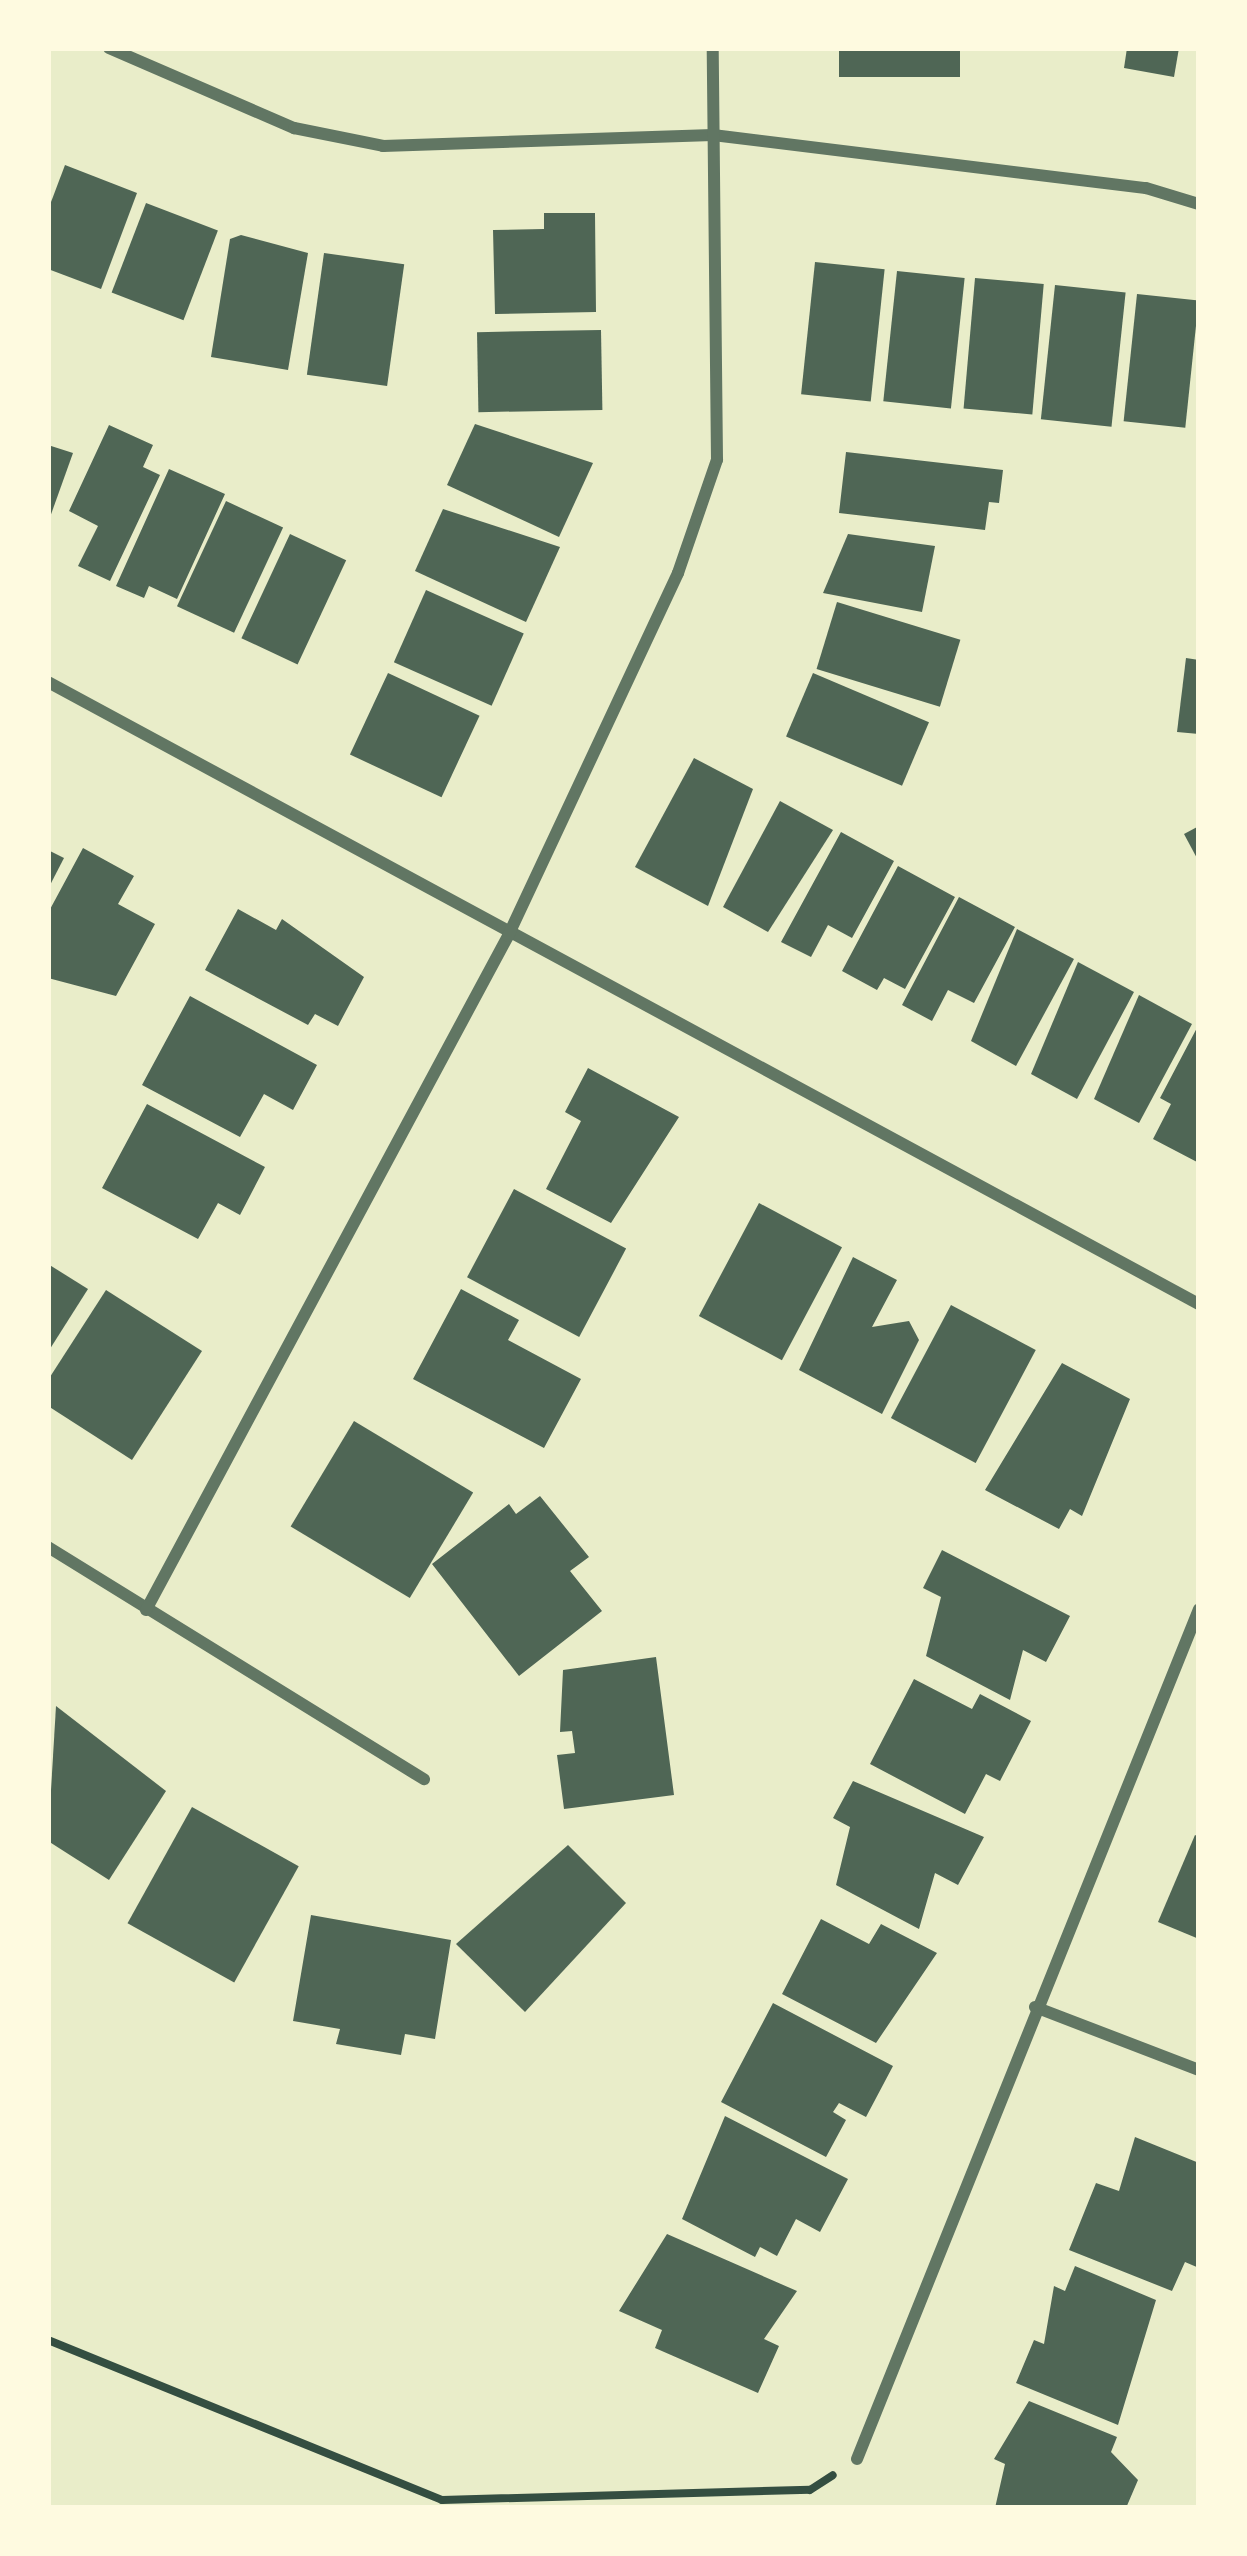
<!DOCTYPE html>
<html>
<head>
<meta charset="utf-8">
<style>
	body { margin:0 }
	#map { position:relative; width:1247px; height:2556px; overflow:hidden; background:#e9edc9; font-family:Ubuntu,sans-serif }
	div>[style] { position:absolute }
	.building>* { inset:0; background:#4f6655; transform-origin:0 0 }
	.path>* { height:8px; margin:-4px; padding:0 4px; transform-origin:4px; border-radius:4px; background:#344e41 }
	.minor>* { height:12px; margin:-6px; padding:0 6px; transform-origin:6px; border-radius:6px; background:#617663 }
	span { translate:-50% -50%; white-space:nowrap; text-align:center; line-height:1.15; -webkit-text-stroke:10px #fefae0; paint-order:stroke }
	.frame { position:absolute; inset:0; border:51px solid #fefae0; pointer-events:none }
</style>
</head>
<body>
<div id="map">
	<div class="building">
		<i style="left:839px;top:48px;width:121px;height:29px"></i>
		<i style="clip-path:polygon(1127px 48px,1179px 48px,1174px 77px,1124px 68px)"></i>
		<i style="clip-path:polygon(65px 165px,137px 193px,101px 289px,48px 269px,48px 210px)"></i>
		<i style="left:146px;top:203px;width:77px;height:96px;rotate:21deg"></i>
		<i style="clip-path:polygon(544px 213px,595px 213px,596px 312px,495px 314px,493px 230px,544px 229px)"></i>
		<i style="clip-path:polygon(241px 235px,308px 253px,288px 370px,211px 357px,230px 239px)"></i>
		<i style="left:324px;top:253px;width:81px;height:123px;rotate:8deg"></i>
		<i style="left:815px;top:262px;width:70px;height:133px;rotate:6deg"></i>
		<i style="left:897px;top:271px;width:68px;height:131px;rotate:6deg"></i>
		<i style="left:975px;top:278px;width:69px;height:131px;rotate:5deg"></i>
		<i style="left:1055px;top:285px;width:71px;height:135px;rotate:6deg"></i>
		<i style="left:1137px;top:294px;width:62px;height:128px;rotate:6deg"></i>
		<i style="left:601px;top:330px;width:80px;height:124px;rotate:89deg"></i>
		<i style="clip-path:polygon(475px 424px,593px 463px,559px 537px,447px 485px)"></i>
		<i style="clip-path:polygon(109px 425px,153px 445px,143px 467px,160px 475px,110px 581px,78px 566px,98px 526px,69px 511px)"></i>
		<i style="clip-path:polygon(48px 445px,73px 453px,49px 520px,48px 520px)"></i>
		<i style="clip-path:polygon(846px 452px,1003px 470px,999px 503px,989px 502px,985px 530px,839px 513px)"></i>
		<i style="clip-path:polygon(169px 469px,225px 494px,177px 599px,149px 586px,144px 598px,116px 586px)"></i>
		<i style="left:226px;top:501px;width:63px;height:116px;rotate:25deg"></i>
		<i style="clip-path:polygon(443px 509px,560px 547px,526px 622px,415px 571px)"></i>
		<i style="left:290px;top:534px;width:62px;height:115px;rotate:25deg"></i>
		<i style="clip-path:polygon(848px 534px,935px 546px,922px 612px,823px 593px)"></i>
		<i style="left:426px;top:590px;width:107px;height:79px;rotate:24deg"></i>
		<i style="left:837px;top:602px;width:129px;height:70px;rotate:17deg"></i>
		<i style="clip-path:polygon(1186px 658px,1199px 660px,1199px 734px,1177px 732px)"></i>
		<i style="left:388px;top:673px;width:101px;height:90px;rotate:25deg"></i>
		<i style="left:813px;top:673px;width:126px;height:69px;rotate:23deg"></i>
		<i style="clip-path:polygon(694px 758px,753px 789px,708px 906px,635px 867px)"></i>
		<i style="clip-path:polygon(780px 801px,833px 830px,768px 932px,723px 907px)"></i>
		<i style="clip-path:polygon(1199px 826px,1199px 862px,1184px 834px)"></i>
		<i style="clip-path:polygon(841px 832px,894px 861px,852px 938px,828px 925px,811px 957px,781px 942px)"></i>
		<i style="clip-path:polygon(83px 848px,134px 876px,118px 904px,155px 924px,116px 996px,48px 978px,48px 913px)"></i>
		<i style="clip-path:polygon(48px 850px,64px 858px,48px 889px)"></i>
		<i style="clip-path:polygon(898px 866px,955px 897px,905px 989px,884px 978px,877px 990px,842px 971px)"></i>
		<i style="clip-path:polygon(959px 897px,1015px 927px,974px 1003px,948px 990px,932px 1021px,902px 1005px)"></i>
		<i style="clip-path:polygon(238px 909px,276px 930px,282px 919px,364px 977px,338px 1026px,315px 1014px,308px 1025px,205px 970px)"></i>
		<i style="clip-path:polygon(1017px 929px,1074px 959px,1016px 1066px,971px 1041px)"></i>
		<i style="clip-path:polygon(1078px 962px,1134px 992px,1077px 1099px,1031px 1074px)"></i>
		<i style="clip-path:polygon(1139px 995px,1192px 1024px,1139px 1123px,1094px 1099px)"></i>
		<i style="clip-path:polygon(190px 996px,317px 1065px,293px 1110px,264px 1094px,240px 1137px,142px 1085px)"></i>
		<i style="clip-path:polygon(1199px 1024px,1199px 1158px,1197px 1162px,1153px 1139px,1171px 1104px,1160px 1098px)"></i>
		<i style="clip-path:polygon(588px 1068px,679px 1117px,611px 1223px,546px 1189px,581px 1121px,565px 1112px)"></i>
		<i style="clip-path:polygon(147px 1104px,265px 1167px,240px 1215px,218px 1203px,198px 1239px,102px 1188px)"></i>
		<i style="left:514px;top:1189px;width:127px;height:100px;rotate:28deg"></i>
		<i style="left:759px;top:1203px;width:94px;height:128px;rotate:28deg"></i>
		<i style="clip-path:polygon(853px 1257px,897px 1280px,872px 1327px,909px 1321px,919px 1340px,882px 1414px,799px 1370px)"></i>
		<i style="clip-path:polygon(48px 1264px,88px 1289px,48px 1352px)"></i>
		<i style="clip-path:polygon(461px 1289px,519px 1320px,508px 1340px,581px 1379px,544px 1448px,413px 1379px)"></i>
		<i style="clip-path:polygon(106px 1290px,202px 1351px,132px 1460px,48px 1406px,48px 1380px)"></i>
		<i style="left:951px;top:1305px;width:96px;height:128px;rotate:28deg"></i>
		<i style="clip-path:polygon(1062px 1363px,1130px 1399px,1082px 1516px,1070px 1509px,1059px 1529px,985px 1490px)"></i>
		<i style="left:354px;top:1421px;width:139px;height:123px;rotate:31deg"></i>
		<i style="clip-path:polygon(540px 1496px,589px 1557px,570px 1571px,602px 1611px,519px 1676px,432px 1564px,509px 1504px,516px 1514px)"></i>
		<i style="clip-path:polygon(942px 1550px,1070px 1616px,1046px 1662px,1023px 1650px,1010px 1700px,926px 1656px,941px 1597px,923px 1588px)"></i>
		<i style="clip-path:polygon(656px 1657px,674px 1795px,564px 1809px,557px 1755px,575px 1753px,572px 1731px,560px 1732px,563px 1670px)"></i>
		<i style="clip-path:polygon(914px 1679px,972px 1709px,980px 1694px,1031px 1721px,1000px 1781px,986px 1774px,965px 1814px,870px 1764px)"></i>
		<i style="clip-path:polygon(56px 1706px,166px 1791px,109px 1880px,48px 1841px)"></i>
		<i style="clip-path:polygon(853px 1781px,984px 1837px,958px 1885px,935px 1873px,919px 1929px,836px 1885px,850px 1827px,833px 1818px)"></i>
		<i style="left:192px;top:1807px;width:122px;height:133px;rotate:29deg"></i>
		<i style="clip-path:polygon(1195px 1835px,1199px 1837px,1199px 1939px,1158px 1922px)"></i>
		<i style="clip-path:polygon(568px 1845px,626px 1903px,525px 2012px,456px 1944px)"></i>
		<i style="clip-path:polygon(311px 1915px,451px 1940px,435px 2039px,405px 2034px,401px 2055px,336px 2044px,340px 2029px,293px 2021px)"></i>
		<i style="clip-path:polygon(821px 1919px,869px 1944px,881px 1924px,937px 1953px,876px 2043px,782px 1994px)"></i>
		<i style="clip-path:polygon(773px 2003px,893px 2066px,866px 2117px,839px 2103px,833px 2112px,846px 2120px,826px 2157px,721px 2102px)"></i>
		<i style="clip-path:polygon(725px 2116px,848px 2179px,820px 2232px,796px 2219px,777px 2256px,760px 2247px,755px 2257px,682px 2219px)"></i>
		<i style="clip-path:polygon(1135px 2137px,1199px 2163px,1199px 2268px,1185px 2262px,1172px 2291px,1069px 2250px,1096px 2183px,1119px 2191px)"></i>
		<i style="clip-path:polygon(667px 2234px,797px 2291px,764px 2339px,779px 2346px,758px 2393px,655px 2348px,662px 2330px,619px 2311px)"></i>
		<i style="clip-path:polygon(1075px 2266px,1156px 2300px,1118px 2425px,1016px 2383px,1034px 2340px,1044px 2344px,1054px 2286px,1065px 2291px)"></i>
		<i style="clip-path:polygon(1029px 2401px,1117px 2437px,1111px 2452px,1138px 2480px,1126px 2508px,995px 2508px,1005px 2464px,994px 2459px)"></i>
	</div>
	<div class="path">
		<i style="left:48px;top:2340px;width:425px;rotate:22.1deg"></i>
		<i style="left:442px;top:2500px;width:368px;rotate:-1.6deg"></i>
		<i style="left:810px;top:2490px;width:27px;rotate:-33deg"></i>
	</div>
	<div class="minor">
		<i style="left:109px;top:48px;width:202px;rotate:23.4deg"></i>
		<i style="left:294px;top:128px;width:91px;rotate:11.4deg"></i>
		<i style="left:383px;top:146px;width:330px;rotate:-1.9deg"></i>
		<i style="left:713px;top:135px;width:436px;rotate:7deg"></i>
		<i style="left:1146px;top:188px;width:55px;rotate:16.8deg"></i>
		<i style="left:48px;top:682px;width:1308px;rotate:28.39deg"></i>
		<i style="left:48px;top:1547px;width:442px;rotate:31.7deg"></i>
		<i style="left:146px;top:1610px;width:765px;rotate:-61.76deg"></i>
		<i style="left:508px;top:936px;width:401px;rotate:-64.9deg"></i>
		<i style="left:678px;top:573px;width:120px;rotate:-71deg"></i>
		<i style="left:717px;top:460px;width:412px;rotate:-90.6deg"></i>
		<i style="left:1035px;top:2007px;width:176px;rotate:21deg"></i>
		<i style="left:857px;top:2459px;width:916px;rotate:-68.08deg"></i>
	</div>
	<div class="frame"></div>
</div>
</body>
</html>
